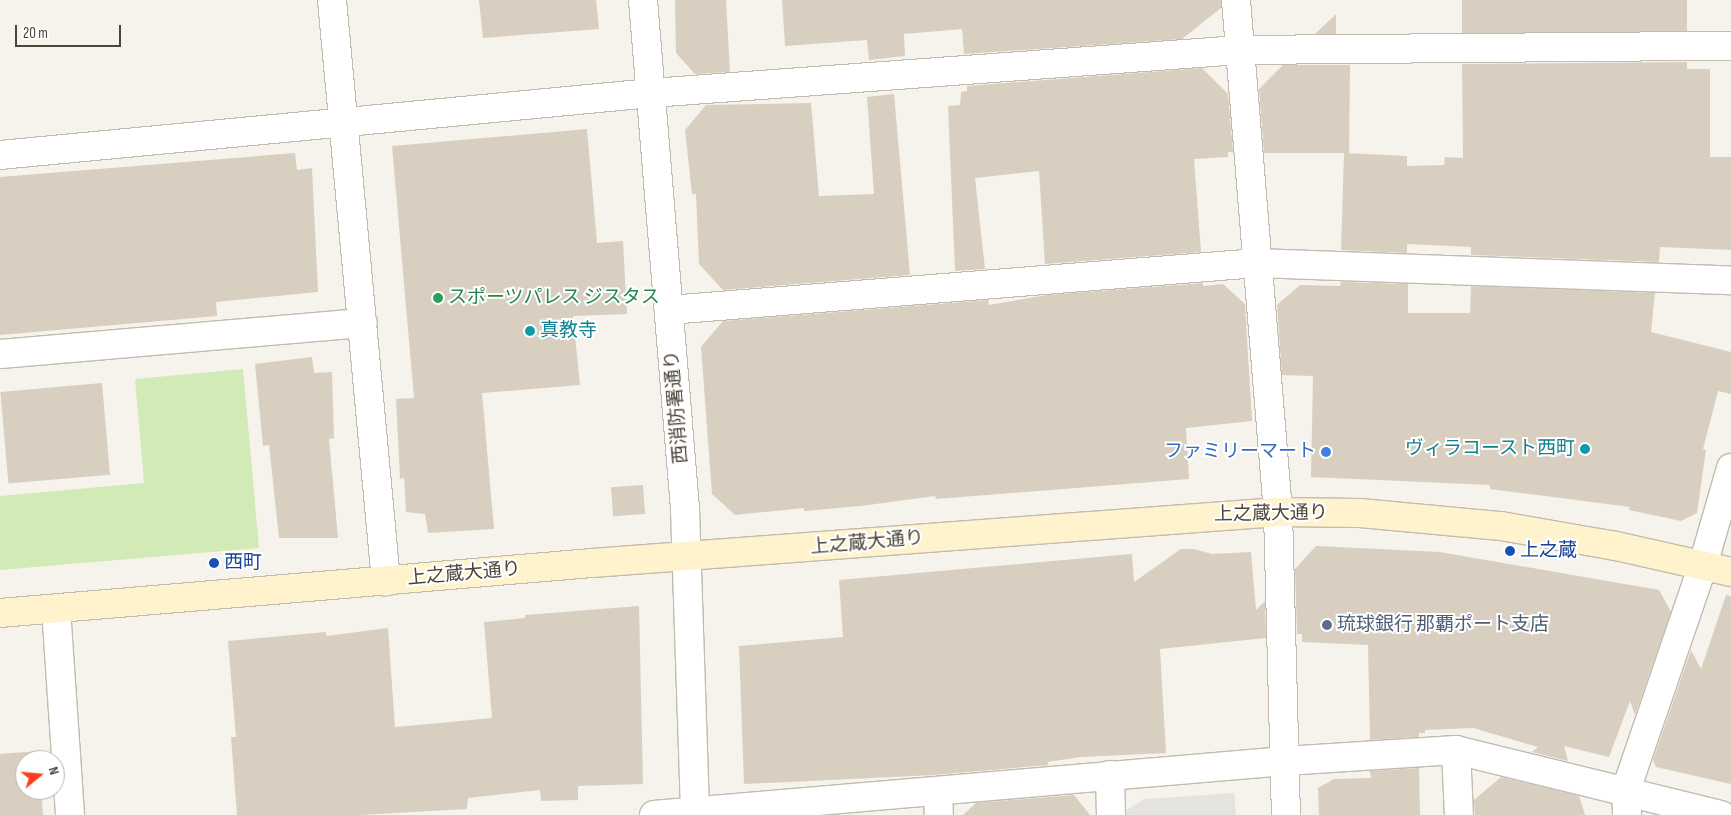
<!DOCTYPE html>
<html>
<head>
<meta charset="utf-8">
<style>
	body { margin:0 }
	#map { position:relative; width:1731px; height:815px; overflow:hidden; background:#f6f3ec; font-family:"Sofia Sans Condensed","Noto Sans JP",sans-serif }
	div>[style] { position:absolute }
	.green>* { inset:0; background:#d2eab5 }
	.parking>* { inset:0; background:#e5e3e0 }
	.building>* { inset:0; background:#d8cfc1; transform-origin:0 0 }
	.roads { filter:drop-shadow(1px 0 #c2bbae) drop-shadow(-1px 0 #c2bbae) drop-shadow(0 1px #c2bbae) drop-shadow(0 -1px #c2bbae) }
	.minor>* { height:28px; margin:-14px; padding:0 14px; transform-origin:14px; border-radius:14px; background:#fff }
	.tertiary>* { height:28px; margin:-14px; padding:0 14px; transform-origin:14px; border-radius:14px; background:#fff }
	.secondary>* { height:28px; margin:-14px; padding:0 14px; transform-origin:14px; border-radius:14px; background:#fff3cd }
	.dots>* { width:14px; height:14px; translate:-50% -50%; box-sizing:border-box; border:2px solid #fff; border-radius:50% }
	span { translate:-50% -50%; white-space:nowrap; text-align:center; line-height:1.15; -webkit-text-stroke:4px #fff; paint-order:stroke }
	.leisure-label { font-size:19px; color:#27864d }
	.left { translate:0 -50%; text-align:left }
	.culture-label { font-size:19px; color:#0d838f }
	.right { translate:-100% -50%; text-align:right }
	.street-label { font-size:19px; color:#4b4439 }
	.shop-label { font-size:19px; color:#366cbe }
	.transit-label { font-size:19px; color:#164399 }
	.service-label { font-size:19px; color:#4e5e75 }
	.north { position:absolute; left:15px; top:750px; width:50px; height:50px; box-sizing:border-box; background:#fff; border:1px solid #b7b4b0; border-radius:50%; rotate:73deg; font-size:14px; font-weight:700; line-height:20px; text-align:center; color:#4b4439 }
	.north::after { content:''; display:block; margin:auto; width:18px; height:22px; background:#fc3f1d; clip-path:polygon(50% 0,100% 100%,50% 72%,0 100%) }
	.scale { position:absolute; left:15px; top:25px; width:106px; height:22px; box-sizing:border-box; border:2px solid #4b4439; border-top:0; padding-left:6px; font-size:15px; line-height:18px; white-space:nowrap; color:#4b4439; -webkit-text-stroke:4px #fff; paint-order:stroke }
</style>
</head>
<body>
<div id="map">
	<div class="green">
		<i style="clip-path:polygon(243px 369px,259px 548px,0 570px,0 496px,144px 483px,135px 379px)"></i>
	</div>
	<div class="parking">
		<i style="clip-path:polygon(1234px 793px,1236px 815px,1125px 815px,1126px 810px,1145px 799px)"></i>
	</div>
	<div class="building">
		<i style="clip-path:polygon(479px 0,596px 0,599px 29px,483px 38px)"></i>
		<i style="clip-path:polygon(675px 0,726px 0,730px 72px,695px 74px,676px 53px)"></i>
		<i style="clip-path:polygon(782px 0,1221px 0,1221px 8px,1182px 39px,964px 54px,962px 29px,904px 34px,905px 56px,869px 60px,867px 40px,785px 46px)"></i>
		<i style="left:1462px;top:0;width:225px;height:33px"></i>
		<i style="clip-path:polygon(1336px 14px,1336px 34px,1315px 34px)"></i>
		<i style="clip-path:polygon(1687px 62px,1687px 69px,1710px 69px,1710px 157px,1731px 157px,1731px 250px,1660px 247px,1659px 262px,1471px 255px,1471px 247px,1407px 244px,1407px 253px,1341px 250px,1344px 153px,1407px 156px,1407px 166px,1444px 165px,1445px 157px,1463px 158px,1462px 64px)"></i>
		<i style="clip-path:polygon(1283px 65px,1350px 65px,1349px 153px,1264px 153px,1259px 89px)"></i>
		<i style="clip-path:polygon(1202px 68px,1228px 94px,1233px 152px,1228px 152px,1228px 157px,1194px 159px,1201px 252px,1045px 264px,1039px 171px,975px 178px,985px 269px,955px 271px,948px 106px,960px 105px,961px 92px,967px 91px,967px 86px)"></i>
		<i style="clip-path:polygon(894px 94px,910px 275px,723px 290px,699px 264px,696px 194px,692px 194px,685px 130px,706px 105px,811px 103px,819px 196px,874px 194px,867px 97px)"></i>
		<i style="clip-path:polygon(587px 129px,597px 243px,623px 241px,627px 314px,573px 316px,580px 385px,482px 393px,494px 529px,428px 533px,425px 514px,406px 512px,404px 478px,400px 479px,396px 399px,414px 398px,392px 146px)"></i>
		<i style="clip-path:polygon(295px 153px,297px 170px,312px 168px,318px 292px,216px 302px,217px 316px,0 335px,0 177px)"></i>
		<i style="clip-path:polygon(1341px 282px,1408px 284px,1408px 313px,1470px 313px,1471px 286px,1655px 293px,1651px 332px,1731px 352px,1731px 394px,1718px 391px,1703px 449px,1706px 450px,1697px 513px,1681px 521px,1629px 510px,1630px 507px,1490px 489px,1490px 485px,1311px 477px,1313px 376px,1282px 375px,1277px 305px,1300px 285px,1340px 286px)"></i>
		<i style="clip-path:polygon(1203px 283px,1203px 286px,1223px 284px,1245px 304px,1252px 421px,1186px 428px,1189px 479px,936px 499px,935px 496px,861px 506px,804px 511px,804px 508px,735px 515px,712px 494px,701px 347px,723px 321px,988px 300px,989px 305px,1047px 295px)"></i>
		<i style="clip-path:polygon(312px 357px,314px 373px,332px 372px,334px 438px,329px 439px,338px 538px,279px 538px,269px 445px,263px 446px,255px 364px)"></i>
		<i style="left:102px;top:383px;width:92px;height:102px;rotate:85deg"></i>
		<i style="left:643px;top:485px;width:29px;height:32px;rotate:86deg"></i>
		<i style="clip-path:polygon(1316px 546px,1440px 552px,1659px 590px,1671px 612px,1635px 715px,1630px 701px,1609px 757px,1564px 746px,1568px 761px,1532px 752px,1538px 747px,1473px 728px,1425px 730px,1425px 733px,1419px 733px,1419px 737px,1370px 740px,1368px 645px,1302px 642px,1302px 634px,1297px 634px,1295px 569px)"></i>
		<i style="clip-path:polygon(1181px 549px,1194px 549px,1212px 554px,1251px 552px,1256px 610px,1265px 601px,1266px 638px,1160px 649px,1166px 753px,1081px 757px,1047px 762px,1049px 765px,934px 775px,744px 784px,739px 646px,843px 637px,839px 580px,1132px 554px,1134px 582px)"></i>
		<i style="clip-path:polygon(1726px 595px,1731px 596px,1731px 784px,1656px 767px,1653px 760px,1691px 650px,1701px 669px)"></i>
		<i style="clip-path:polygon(639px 606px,643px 784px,578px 786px,578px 800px,541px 801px,540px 790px,468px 798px,467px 809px,359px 815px,237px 815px,231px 737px,236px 737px,228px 641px,326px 632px,326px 636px,388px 628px,395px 727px,429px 724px,492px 718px,484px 622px,525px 618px,525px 615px)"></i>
		<i style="clip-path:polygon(40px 751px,40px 760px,25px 760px,25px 790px,41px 790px,43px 815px,0 815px,0 754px)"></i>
		<i style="clip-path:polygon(1419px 768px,1420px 815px,1319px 815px,1318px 788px,1334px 779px,1371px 778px,1370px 771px)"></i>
		<i style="clip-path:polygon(1501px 777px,1579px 796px,1585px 815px,1475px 815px,1474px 800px)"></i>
		<i style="clip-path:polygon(1074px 795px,1090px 815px,963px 815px,976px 803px)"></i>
	</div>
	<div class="roads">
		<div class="minor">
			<i style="left:332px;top:0;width:584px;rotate:84.69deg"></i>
			<i style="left:1236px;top:0;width:514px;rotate:85.31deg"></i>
			<i style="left:1278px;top:512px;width:303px;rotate:88.5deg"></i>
			<i style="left:0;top:155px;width:654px;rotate:-5.44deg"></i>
			<i style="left:651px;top:93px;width:591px;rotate:-4.18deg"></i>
			<i style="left:1240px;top:50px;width:491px;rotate:-0.5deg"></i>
			<i style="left:669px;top:310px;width:590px;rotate:-4.57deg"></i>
			<i style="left:1257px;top:263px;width:474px;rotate:2.1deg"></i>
			<i style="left:0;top:354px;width:364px;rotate:-4.9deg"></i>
			<i style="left:1456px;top:750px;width:65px;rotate:87.4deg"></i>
			<i style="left:1110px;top:775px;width:40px;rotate:88.6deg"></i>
			<i style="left:938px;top:791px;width:24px;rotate:88deg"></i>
			<i style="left:654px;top:815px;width:633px;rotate:-4.89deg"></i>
			<i style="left:1285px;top:761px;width:171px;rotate:-3.7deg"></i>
			<i style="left:1456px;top:750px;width:273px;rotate:13.8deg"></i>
			<i style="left:1627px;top:815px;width:25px;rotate:-92deg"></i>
			<i style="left:1626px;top:790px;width:238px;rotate:-71.1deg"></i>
			<i style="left:1703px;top:565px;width:101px;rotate:-73.9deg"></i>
		</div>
		<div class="tertiary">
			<i style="left:643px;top:0;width:511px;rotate:85.28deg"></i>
			<i style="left:685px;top:509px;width:306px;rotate:88.1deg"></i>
			<i style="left:56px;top:609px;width:206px;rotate:86.1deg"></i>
		</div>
		<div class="secondary">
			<i style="left:0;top:613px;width:594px;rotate:-4.83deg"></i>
			<i style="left:592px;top:563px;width:688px;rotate:-4.25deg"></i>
			<i style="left:1278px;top:512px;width:82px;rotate:0.7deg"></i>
			<i style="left:1360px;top:513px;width:142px;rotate:5.3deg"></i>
			<i style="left:1501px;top:526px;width:117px;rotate:9.9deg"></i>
			<i style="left:1616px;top:546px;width:118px;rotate:12.7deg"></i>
		</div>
	</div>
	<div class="dots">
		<i style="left:438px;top:298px;background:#2e9e5b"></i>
		<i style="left:530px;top:331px;background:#0f9aa8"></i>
		<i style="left:1585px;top:449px;background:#0f9aa8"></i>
		<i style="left:1326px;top:452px;background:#3f7fe0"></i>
		<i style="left:1510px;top:551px;background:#1a4fb4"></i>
		<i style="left:214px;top:563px;background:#1a4fb4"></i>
		<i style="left:1327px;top:625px;background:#5c6f8a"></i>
	</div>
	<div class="leisure-label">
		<span class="left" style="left:448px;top:298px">スポーツパレス ジスタス</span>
	</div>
	<div class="culture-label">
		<span class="left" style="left:540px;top:331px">真教寺</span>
		<span class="right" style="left:1575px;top:449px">ヴィラコースト西町</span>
	</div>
	<div class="street-label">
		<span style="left:677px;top:407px;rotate:-95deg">西消防署通り</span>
		<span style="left:1271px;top:514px;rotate:-1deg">上之蔵大通り</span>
		<span style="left:867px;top:543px;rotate:-5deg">上之蔵大通り</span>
		<span style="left:464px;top:574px;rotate:-5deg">上之蔵大通り</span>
	</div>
	<div class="shop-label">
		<span class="right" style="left:1316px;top:452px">ファミリーマート</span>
	</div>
	<div class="transit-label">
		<span class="left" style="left:1520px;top:551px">上之蔵</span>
		<span class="left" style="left:224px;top:563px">西町</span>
	</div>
	<div class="service-label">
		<span class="left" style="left:1337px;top:625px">琉球銀行 那覇ポート支店</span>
	</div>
	<div class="north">N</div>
	<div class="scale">20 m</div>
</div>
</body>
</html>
